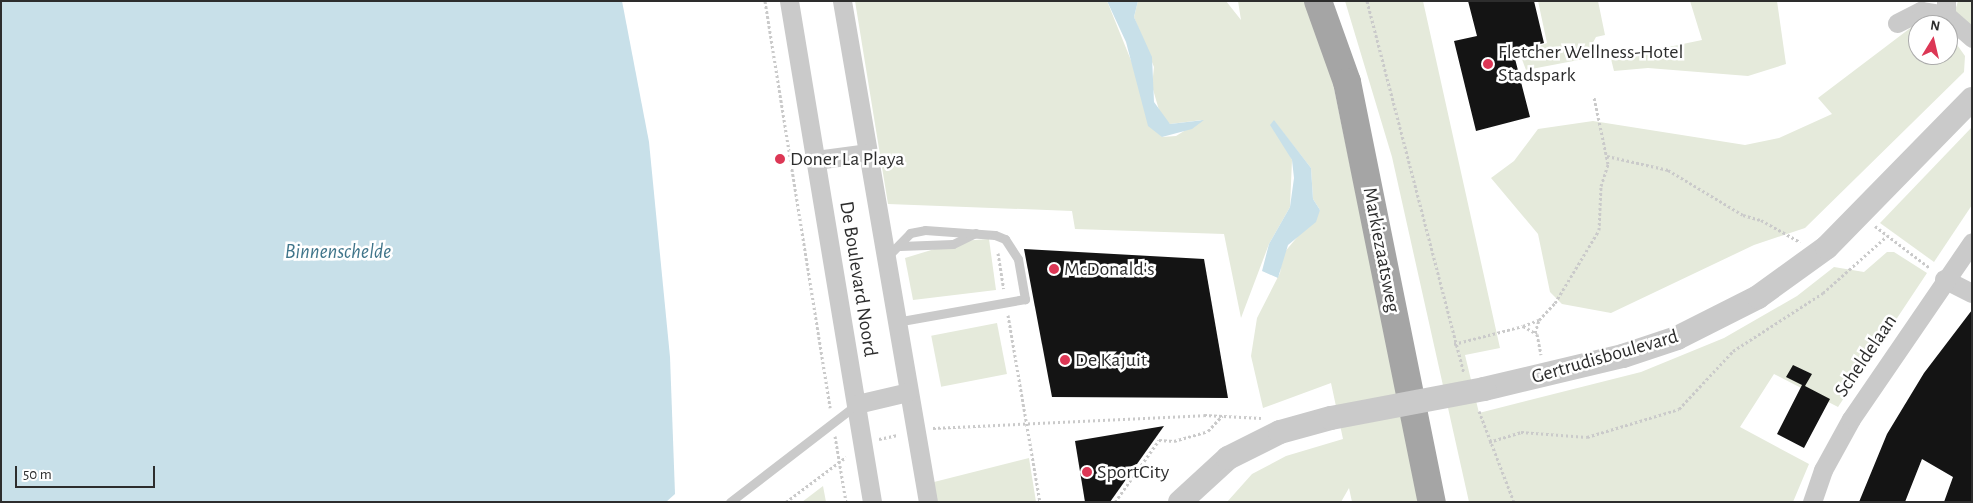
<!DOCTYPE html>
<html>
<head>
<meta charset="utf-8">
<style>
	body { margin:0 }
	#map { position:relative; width:1973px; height:503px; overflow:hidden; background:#fff; font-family:"Alegreya Sans",sans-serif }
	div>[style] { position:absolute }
	.green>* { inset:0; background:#e5eadb; transform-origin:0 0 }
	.water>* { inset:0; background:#c8e0e9 }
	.building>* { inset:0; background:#141414 }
	.path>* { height:3px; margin-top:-1.5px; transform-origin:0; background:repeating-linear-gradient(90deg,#cacaca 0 2.5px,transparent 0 5px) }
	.service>* { height:9px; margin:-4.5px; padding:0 4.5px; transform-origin:4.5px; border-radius:4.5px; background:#cacaca }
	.minor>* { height:19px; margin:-9.5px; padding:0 9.5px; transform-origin:9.5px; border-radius:9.5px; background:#cacaca }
	.tertiary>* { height:24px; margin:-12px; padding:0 12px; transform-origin:12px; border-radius:12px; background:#cacaca }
	.primary>* { height:28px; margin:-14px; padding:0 14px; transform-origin:14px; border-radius:14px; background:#a5a5a5 }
	.tertiary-bridge>* { height:24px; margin:-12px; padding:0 12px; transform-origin:12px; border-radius:12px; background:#cacaca }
	.dots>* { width:14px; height:14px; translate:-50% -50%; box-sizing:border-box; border:2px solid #fff; border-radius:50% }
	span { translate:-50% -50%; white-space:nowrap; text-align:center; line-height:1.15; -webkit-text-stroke:5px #fff; paint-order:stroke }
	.poi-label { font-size:20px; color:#2d2d2d }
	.left { translate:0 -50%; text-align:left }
	.street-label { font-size:20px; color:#2d2d2d }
	.water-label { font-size:21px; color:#40758a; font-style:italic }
	.frame { position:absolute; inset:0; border:2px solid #2d2d2d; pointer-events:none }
	.north { position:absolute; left:1908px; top:15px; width:50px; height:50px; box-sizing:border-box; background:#fff; border:1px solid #ababab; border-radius:50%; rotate:9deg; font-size:14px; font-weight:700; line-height:20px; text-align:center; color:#2d2d2d }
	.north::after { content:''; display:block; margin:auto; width:18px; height:22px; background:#dc3755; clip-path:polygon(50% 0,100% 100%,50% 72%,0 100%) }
	.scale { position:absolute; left:15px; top:466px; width:140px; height:22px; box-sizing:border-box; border:2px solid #2d2d2d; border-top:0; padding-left:6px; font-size:15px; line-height:18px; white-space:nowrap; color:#2d2d2d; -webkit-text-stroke:4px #fff; paint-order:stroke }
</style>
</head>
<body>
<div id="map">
	<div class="green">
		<i style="clip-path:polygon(855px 1px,1107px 1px,1162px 137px,1176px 136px,1202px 120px,1170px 124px,1161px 117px,1152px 86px,1154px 67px,1134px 17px,1138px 1px,1226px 1px,1241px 20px,1238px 1px,1310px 1px,1325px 45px,1420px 502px,1352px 502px,1349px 488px,1341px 502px,1227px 502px,1252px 474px,1286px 456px,1343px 439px,1331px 383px,1263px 408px,1251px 356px,1257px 318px,1280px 273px,1283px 254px,1320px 210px,1313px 199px,1311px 168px,1274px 121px,1292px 160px,1290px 207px,1269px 244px,1241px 318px,1224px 234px,1075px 229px,1072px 211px,888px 204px)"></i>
		<i style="clip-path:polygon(1345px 1px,1423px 1px,1500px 348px,1465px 355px,1479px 413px,1641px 372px,1724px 338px,1797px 296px,1834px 267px,1864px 272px,1887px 252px,1894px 252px,1927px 273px,1838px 407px,1774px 374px,1740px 427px,1809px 464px,1793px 502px,1469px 502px,1392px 157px)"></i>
		<i style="clip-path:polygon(1538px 1px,1598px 1px,1605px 35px,1596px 37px,1584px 59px,1526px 70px,1520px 54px,1547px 43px)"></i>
		<i style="clip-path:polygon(1690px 1px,1777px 1px,1786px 64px,1748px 76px,1648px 68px,1614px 71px,1611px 59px,1702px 40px)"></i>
		<i style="clip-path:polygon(1958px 1px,1972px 1px,1972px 27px,1955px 11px)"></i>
		<i style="clip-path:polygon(1926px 19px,1941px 25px,1918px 25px,1918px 55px,1948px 55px,1948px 32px,1965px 56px,1964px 72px,1805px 228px,1754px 245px,1611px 313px,1562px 304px,1550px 292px,1538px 234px,1491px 178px,1514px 161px,1538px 129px,1593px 121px,1745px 145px,1779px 138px,1832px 114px,1818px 98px,1917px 23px)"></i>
		<i style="clip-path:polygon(1972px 127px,1972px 205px,1934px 262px,1880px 223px)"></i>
		<i style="clip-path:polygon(989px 239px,996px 290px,913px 300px,905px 258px,961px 241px)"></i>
		<i style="left:997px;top:323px;width:52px;height:67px;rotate:79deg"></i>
		<i style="clip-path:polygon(1029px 458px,1036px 502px,937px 502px,934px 482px)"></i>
		<i style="clip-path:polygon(823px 486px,826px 502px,802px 502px)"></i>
	</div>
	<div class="water">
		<i style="clip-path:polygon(1px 1px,622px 1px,649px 142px,670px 357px,675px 494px,666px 502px,1px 502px)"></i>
		<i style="clip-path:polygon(1107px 1px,1138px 1px,1134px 17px,1152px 57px,1154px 102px,1170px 124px,1204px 120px,1192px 129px,1162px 137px,1148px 126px,1126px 42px)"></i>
		<i style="clip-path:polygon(1274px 120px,1311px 168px,1313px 199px,1320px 210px,1316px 222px,1288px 245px,1278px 278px,1262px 271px,1269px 244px,1290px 207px,1294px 178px,1292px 160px,1270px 125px)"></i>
	</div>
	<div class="building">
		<i style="clip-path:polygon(1468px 1px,1534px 1px,1544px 43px,1513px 51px,1530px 117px,1476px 131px,1454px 41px,1477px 36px)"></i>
		<i style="clip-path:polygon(1024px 249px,1204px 259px,1228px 398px,1052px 397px)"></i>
		<i style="clip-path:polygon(1972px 310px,1972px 502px,1944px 502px,1953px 477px,1922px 459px,1905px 502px,1859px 502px,1887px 434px,1924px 373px)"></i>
		<i style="clip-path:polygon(1793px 365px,1812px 374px,1805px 386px,1830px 399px,1804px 448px,1777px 434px,1802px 385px,1786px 377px)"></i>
		<i style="clip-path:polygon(1164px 426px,1110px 502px,1085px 502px,1075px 441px)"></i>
	</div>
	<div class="path">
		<i style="left:765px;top:1px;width:412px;rotate:80.9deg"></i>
		<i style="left:1367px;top:1px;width:384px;rotate:75.4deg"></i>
		<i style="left:1607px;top:156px;width:63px;rotate:12.9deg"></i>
		<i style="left:1668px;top:170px;width:87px;rotate:31deg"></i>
		<i style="left:1743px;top:215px;width:19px;rotate:16deg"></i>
		<i style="left:1761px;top:220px;width:45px;rotate:29.4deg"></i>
		<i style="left:1875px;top:226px;width:69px;rotate:37.4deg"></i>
		<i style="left:998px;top:253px;width:36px;rotate:81deg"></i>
		<i style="left:1008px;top:315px;width:190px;rotate:80.3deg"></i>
		<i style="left:1523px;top:326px;width:17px;rotate:-21deg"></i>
		<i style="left:1539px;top:320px;width:23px;rotate:-47deg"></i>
		<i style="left:1555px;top:303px;width:85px;rotate:-58.9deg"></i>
		<i style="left:1599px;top:230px;width:44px;rotate:-87.4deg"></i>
		<i style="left:1601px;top:186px;width:23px;rotate:-72deg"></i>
		<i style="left:1608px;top:164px;width:68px;rotate:-101.8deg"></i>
		<i style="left:1535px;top:333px;width:14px;rotate:-73deg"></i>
		<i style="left:1454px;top:344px;width:71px;rotate:-14.6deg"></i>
		<i style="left:1523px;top:326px;width:16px;rotate:30deg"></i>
		<i style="left:1537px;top:334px;width:21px;rotate:79deg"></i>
		<i style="left:1479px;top:411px;width:97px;rotate:69deg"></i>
		<i style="left:933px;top:428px;width:271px;rotate:-2.7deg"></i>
		<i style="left:1204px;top:415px;width:57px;rotate:3deg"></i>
		<i style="left:835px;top:436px;width:67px;rotate:80.5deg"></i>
		<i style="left:879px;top:439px;width:19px;rotate:-12deg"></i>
		<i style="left:1489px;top:442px;width:34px;rotate:-17deg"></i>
		<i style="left:1521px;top:432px;width:66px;rotate:4.3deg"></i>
		<i style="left:1587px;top:437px;width:96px;rotate:-16.9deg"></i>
		<i style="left:1679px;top:409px;width:79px;rotate:-47deg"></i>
		<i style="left:1733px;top:351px;width:107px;rotate:-32.8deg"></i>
		<i style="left:1823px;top:293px;width:86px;rotate:-41.7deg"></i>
		<i style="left:786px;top:502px;width:75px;rotate:-36.9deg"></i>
		<i style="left:1115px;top:502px;width:76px;rotate:-54.6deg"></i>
		<i style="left:1159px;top:440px;width:15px;rotate:4deg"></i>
		<i style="left:1174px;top:441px;width:35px;rotate:-16deg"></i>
		<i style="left:1208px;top:431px;width:21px;rotate:-47deg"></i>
	</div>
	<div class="service">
		<i style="left:900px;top:246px;width:53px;rotate:-2.2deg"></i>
		<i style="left:953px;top:244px;width:25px;rotate:-26deg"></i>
		<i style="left:887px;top:257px;width:33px;rotate:-46deg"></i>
		<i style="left:910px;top:233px;width:15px;rotate:-11deg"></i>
		<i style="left:925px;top:230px;width:70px;rotate:4.1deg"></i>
		<i style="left:995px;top:235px;width:11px;rotate:22deg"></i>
		<i style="left:1005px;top:239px;width:24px;rotate:57deg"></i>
		<i style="left:1018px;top:259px;width:41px;rotate:80.1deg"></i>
		<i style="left:1025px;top:299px;width:131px;rotate:169.9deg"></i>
		<i style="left:730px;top:502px;width:159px;rotate:-37.6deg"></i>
	</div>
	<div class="minor">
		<i style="left:789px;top:1px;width:508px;rotate:80.59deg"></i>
		<i style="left:842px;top:1px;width:508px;rotate:80.26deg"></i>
		<i style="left:1946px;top:1px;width:14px;rotate:90deg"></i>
		<i style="left:1946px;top:15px;width:35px;rotate:41deg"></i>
		<i style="left:1897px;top:23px;width:27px;rotate:-27deg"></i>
		<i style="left:1921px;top:11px;width:25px;rotate:9deg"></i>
		<i style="left:816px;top:160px;width:51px;rotate:-7.8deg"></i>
		<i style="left:1944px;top:279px;width:31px;rotate:27deg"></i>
		<i style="left:857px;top:404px;width:52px;rotate:-13.2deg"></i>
		<i style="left:1812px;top:502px;width:34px;rotate:-71deg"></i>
		<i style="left:1823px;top:470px;width:58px;rotate:-61.2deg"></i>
		<i style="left:1851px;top:419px;width:214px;rotate:-55.6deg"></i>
	</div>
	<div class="tertiary">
		<i style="left:1484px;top:389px;width:143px;rotate:-13.4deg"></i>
		<i style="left:1623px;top:356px;width:57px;rotate:-18.4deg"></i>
		<i style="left:1677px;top:338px;width:91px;rotate:-26.8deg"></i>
		<i style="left:1758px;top:297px;width:85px;rotate:-35.9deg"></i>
		<i style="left:1827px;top:247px;width:207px;rotate:-45.6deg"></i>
		<i style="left:1180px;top:502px;width:65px;rotate:-42.5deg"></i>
		<i style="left:1228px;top:458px;width:58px;rotate:-26.6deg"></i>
		<i style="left:1280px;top:432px;width:53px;rotate:-15.4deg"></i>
	</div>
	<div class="primary">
		<i style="left:1318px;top:1px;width:86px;rotate:70.3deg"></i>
		<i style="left:1347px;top:82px;width:429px;rotate:78.6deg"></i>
	</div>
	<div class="tertiary-bridge">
		<i style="left:1331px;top:418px;width:156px;rotate:-10.7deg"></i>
	</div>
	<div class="dots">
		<i style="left:1488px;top:64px;background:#dc3755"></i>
		<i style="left:780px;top:159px;background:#dc3755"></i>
		<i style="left:1054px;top:269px;background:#dc3755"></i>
		<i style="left:1065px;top:360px;background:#dc3755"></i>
		<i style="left:1087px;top:472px;background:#dc3755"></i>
	</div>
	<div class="poi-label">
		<span class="left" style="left:1498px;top:64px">Fletcher Wellness-Hotel<br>Stadspark</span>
		<span class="left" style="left:790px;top:159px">Doner La Playa</span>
		<span class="left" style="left:1064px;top:269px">McDonald's</span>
		<span class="left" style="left:1075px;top:360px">De Kajuit</span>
		<span class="left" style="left:1097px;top:472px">SportCity</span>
	</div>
	<div class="street-label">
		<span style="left:1381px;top:250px;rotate:79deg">Markiezaatsweg</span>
		<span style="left:858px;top:279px;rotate:81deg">De Boulevard Noord</span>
		<span style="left:1866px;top:356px;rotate:-56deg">Scheldelaan</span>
		<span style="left:1605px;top:357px;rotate:-16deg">Gertrudisboulevard</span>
	</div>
	<div class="water-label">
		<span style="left:338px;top:252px">Binnenschelde</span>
	</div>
	<div class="frame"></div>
	<div class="north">N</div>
	<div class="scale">50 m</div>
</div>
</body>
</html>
